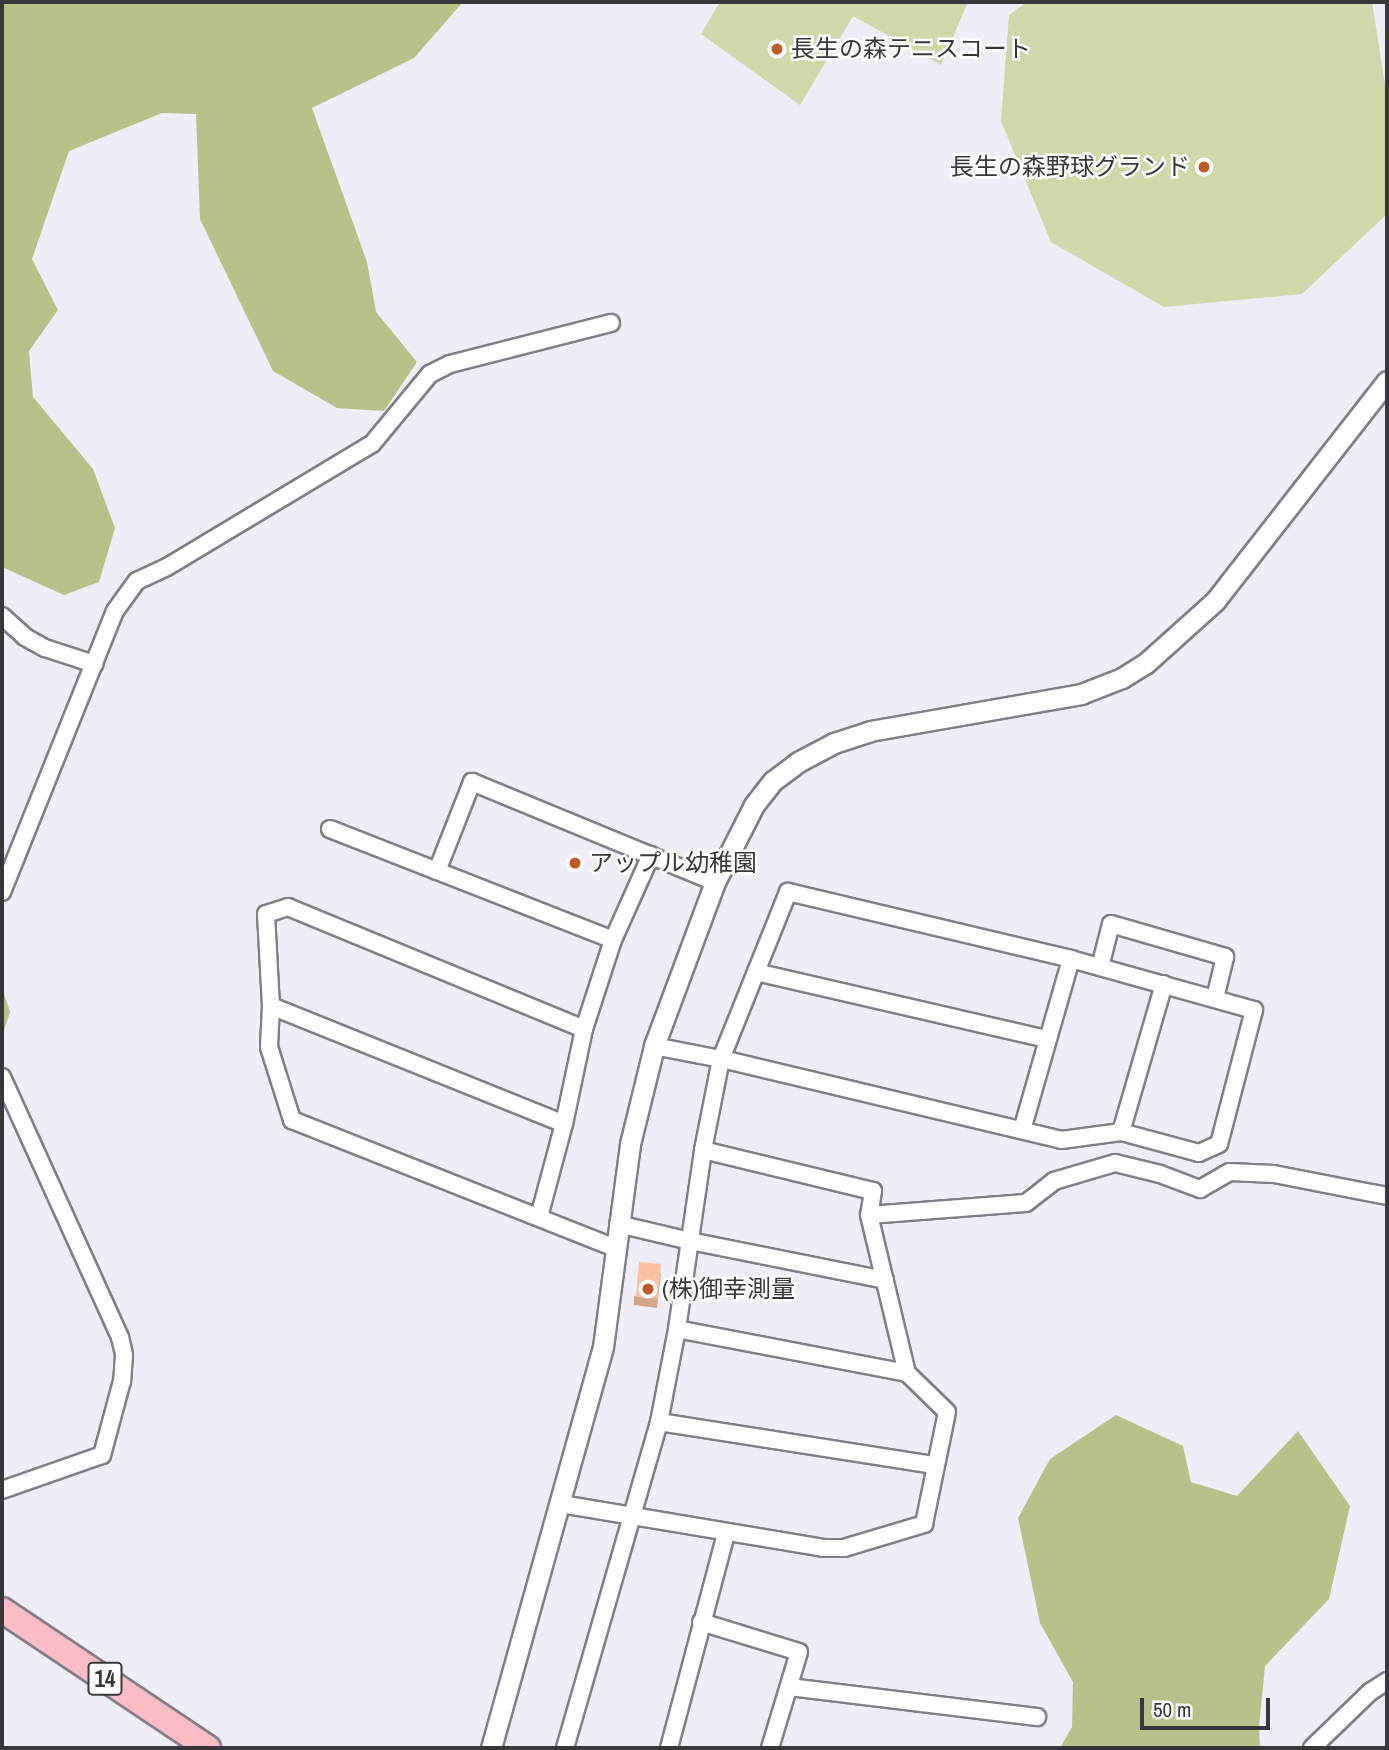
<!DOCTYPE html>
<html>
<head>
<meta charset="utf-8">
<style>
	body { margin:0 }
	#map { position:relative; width:1389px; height:1750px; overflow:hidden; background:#efedf7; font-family:"Archivo Narrow","Noto Sans JP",sans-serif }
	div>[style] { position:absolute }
	.green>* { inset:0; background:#cfd8a9 }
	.forest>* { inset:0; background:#b7c289 }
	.roads { filter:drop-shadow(2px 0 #807e87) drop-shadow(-2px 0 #807e87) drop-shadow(0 2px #807e87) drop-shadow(0 -2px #807e87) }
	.minor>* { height:16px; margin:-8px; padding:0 8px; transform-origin:8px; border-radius:8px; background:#fff }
	.tertiary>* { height:19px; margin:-9.5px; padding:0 9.5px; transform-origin:9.5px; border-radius:9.5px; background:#fff }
	.primary>* { height:24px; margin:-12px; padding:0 12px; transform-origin:12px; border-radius:12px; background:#fbbdc5 }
	.wall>* { inset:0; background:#d6a58b }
	.building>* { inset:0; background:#f9c0a2; transform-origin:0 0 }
	.dots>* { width:19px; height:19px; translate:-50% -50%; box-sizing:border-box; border:4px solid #fff; border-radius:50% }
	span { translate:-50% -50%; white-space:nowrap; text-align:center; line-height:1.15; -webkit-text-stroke:5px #fff; paint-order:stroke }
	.shield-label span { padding:2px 5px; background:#fff; border:2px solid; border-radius:5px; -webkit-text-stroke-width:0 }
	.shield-label { font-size:23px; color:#38383c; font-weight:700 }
	.poi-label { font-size:24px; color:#38383c }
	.left { translate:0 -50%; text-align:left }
	.right { translate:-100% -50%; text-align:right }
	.frame { position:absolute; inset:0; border:4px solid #38383c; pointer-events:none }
	.scale { position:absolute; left:1140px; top:1698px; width:130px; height:32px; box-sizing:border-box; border:4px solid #38383c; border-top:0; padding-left:9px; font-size:21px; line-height:24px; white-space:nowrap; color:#38383c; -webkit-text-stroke:5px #fff; paint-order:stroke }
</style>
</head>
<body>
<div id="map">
	<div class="green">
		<i style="clip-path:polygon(720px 2px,968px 2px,941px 65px,853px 16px,800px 105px,701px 34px)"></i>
		<i style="clip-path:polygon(1027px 2px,1372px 2px,1387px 98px,1387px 214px,1302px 294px,1164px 307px,1051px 242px,1001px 121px,1009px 15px)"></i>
	</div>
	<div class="forest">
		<i style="clip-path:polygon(2px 2px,463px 2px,414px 58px,312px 108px,367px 262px,376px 312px,417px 362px,384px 411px,337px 408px,273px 371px,200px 219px,196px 114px,162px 113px,69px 151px,32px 259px,58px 310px,29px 351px,33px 397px,93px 469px,115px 528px,99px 582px,64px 595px,2px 567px)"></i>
		<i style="clip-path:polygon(2px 988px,10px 1012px,2px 1036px)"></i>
		<i style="clip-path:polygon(1116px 1415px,1183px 1446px,1191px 1482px,1237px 1496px,1298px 1431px,1350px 1506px,1329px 1599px,1265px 1666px,1259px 1727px,1260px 1748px,1060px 1748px,1072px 1727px,1073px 1682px,1040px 1623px,1018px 1518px,1050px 1459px)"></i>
	</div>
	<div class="roads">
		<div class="minor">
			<i style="left:2px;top:616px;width:31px;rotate:42deg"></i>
			<i style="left:25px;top:637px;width:23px;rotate:29deg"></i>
			<i style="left:45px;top:648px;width:52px;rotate:18.1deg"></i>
			<i style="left:330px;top:829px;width:304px;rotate:21.4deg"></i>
			<i style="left:437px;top:871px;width:96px;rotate:-68.5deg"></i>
			<i style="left:472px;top:782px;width:263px;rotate:22.4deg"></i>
			<i style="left:2px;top:892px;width:303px;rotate:-68.1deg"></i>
			<i style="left:115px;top:611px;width:37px;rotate:-54deg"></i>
			<i style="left:137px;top:581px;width:33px;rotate:-25deg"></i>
			<i style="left:167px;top:567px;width:239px;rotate:-31deg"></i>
			<i style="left:372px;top:444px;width:91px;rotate:-50.4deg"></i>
			<i style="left:430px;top:374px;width:22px;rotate:-27deg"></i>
			<i style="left:450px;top:364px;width:166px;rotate:-14.3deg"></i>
			<i style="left:1100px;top:967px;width:44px;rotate:-75.7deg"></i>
			<i style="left:1111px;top:924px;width:119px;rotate:16.1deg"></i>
			<i style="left:1225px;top:957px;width:42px;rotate:103.7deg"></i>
			<i style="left:756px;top:972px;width:299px;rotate:13deg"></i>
			<i style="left:271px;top:1006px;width:316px;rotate:21.9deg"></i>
			<i style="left:584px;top:1029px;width:320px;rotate:-157.6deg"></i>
			<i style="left:288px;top:907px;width:23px;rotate:162deg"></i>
			<i style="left:266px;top:914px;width:92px;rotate:86.9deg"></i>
			<i style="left:271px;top:1006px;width:41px;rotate:92.8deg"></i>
			<i style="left:269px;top:1047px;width:77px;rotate:72.5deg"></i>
			<i style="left:292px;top:1120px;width:347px;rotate:21.6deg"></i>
			<i style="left:2px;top:1077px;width:286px;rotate:65.6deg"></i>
			<i style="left:120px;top:1337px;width:18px;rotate:77deg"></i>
			<i style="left:124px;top:1355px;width:26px;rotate:94deg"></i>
			<i style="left:122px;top:1381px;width:77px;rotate:105.1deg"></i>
			<i style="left:102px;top:1455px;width:106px;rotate:160.7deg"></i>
			<i style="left:1022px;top:1130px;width:178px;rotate:-74deg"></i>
			<i style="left:1121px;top:1132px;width:154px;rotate:-73.8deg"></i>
			<i style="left:703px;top:1150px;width:175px;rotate:13.6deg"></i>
			<i style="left:873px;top:1191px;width:24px;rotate:99deg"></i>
			<i style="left:869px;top:1215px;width:163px;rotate:76.5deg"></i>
			<i style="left:869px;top:1215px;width:157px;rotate:-4.4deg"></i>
			<i style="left:1026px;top:1203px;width:36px;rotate:-38deg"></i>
			<i style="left:1054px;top:1181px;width:64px;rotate:-16.4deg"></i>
			<i style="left:1115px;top:1163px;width:46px;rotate:13.7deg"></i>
			<i style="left:1160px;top:1174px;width:43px;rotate:20.6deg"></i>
			<i style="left:1200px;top:1189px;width:34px;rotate:-30deg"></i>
			<i style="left:1230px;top:1172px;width:44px;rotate:2.6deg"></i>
			<i style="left:1274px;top:1174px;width:115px;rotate:11deg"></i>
			<i style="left:539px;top:1217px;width:96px;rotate:-75deg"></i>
			<i style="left:564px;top:1124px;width:97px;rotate:-78.1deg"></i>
			<i style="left:584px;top:1029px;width:94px;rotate:-72deg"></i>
			<i style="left:613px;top:940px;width:93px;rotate:-65.9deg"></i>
			<i style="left:618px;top:1224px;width:74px;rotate:13.3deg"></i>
			<i style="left:690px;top:1241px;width:199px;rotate:11.3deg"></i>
			<i style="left:659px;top:1422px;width:279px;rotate:8.9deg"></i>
			<i style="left:561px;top:1504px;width:266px;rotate:9.5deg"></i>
			<i style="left:823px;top:1548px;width:21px"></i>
			<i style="left:844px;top:1548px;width:84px;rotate:-16.7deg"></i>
			<i style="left:924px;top:1524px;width:114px;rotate:-78.4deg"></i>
			<i style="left:947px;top:1412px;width:56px;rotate:-135.7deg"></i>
			<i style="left:907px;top:1373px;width:234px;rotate:-169.2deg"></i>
			<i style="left:701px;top:1622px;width:102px;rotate:17deg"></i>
			<i style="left:799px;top:1652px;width:100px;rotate:106.8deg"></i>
			<i style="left:789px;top:1687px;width:250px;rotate:6.9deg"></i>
			<i style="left:565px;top:1748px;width:339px;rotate:-73.9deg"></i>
			<i style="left:659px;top:1422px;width:95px;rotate:-79deg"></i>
			<i style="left:677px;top:1329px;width:181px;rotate:-81.7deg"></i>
			<i style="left:703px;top:1150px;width:93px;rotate:-78.8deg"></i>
			<i style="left:721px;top:1059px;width:180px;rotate:-68.1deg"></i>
			<i style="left:788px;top:892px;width:291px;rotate:13.3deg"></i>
			<i style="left:1071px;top:959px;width:190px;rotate:15.6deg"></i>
			<i style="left:1254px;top:1010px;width:138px;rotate:104.6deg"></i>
			<i style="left:1219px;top:1144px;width:22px;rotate:156deg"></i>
			<i style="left:1199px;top:1153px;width:81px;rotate:-164.9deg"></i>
			<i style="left:1121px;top:1132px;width:60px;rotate:172.3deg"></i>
			<i style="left:1062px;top:1140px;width:350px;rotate:-166.6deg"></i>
			<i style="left:721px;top:1059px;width:68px;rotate:-169deg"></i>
			<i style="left:669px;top:1748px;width:221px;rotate:-75.1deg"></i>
			<i style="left:1312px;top:1748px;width:81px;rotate:-44deg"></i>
			<i style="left:1370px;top:1692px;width:20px;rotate:-33deg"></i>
		</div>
		<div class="tertiary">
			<i style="left:491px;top:1748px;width:416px;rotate:-74.4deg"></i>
			<i style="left:603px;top:1347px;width:205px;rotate:-82.4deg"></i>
			<i style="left:630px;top:1144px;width:101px;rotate:-76.2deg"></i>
			<i style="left:654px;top:1046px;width:175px;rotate:-69.6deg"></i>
			<i style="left:715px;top:882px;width:86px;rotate:-63.1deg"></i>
			<i style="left:754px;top:805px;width:31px;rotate:-52deg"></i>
			<i style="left:773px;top:781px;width:31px;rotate:-37deg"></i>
			<i style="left:798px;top:762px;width:41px;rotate:-27.8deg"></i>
			<i style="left:834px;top:743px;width:38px;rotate:-18deg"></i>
			<i style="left:870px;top:731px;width:214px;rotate:-9.9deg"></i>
			<i style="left:1081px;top:694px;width:44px;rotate:-21.3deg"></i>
			<i style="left:1122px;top:678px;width:28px;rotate:-32deg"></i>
			<i style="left:1146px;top:663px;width:93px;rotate:-41.9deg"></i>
			<i style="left:1215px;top:601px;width:279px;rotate:-52deg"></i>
		</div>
		<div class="primary">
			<i style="left:2px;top:1610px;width:248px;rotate:33.8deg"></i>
		</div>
	</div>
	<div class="wall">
		<i style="clip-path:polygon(661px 1273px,657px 1308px,634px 1305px,634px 1297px)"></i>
	</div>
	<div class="building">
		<i style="left:639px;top:1262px;width:22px;height:35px;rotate:5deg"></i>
	</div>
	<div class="dots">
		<i style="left:777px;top:49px;background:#bf5a29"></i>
		<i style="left:1204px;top:167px;background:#bf5a29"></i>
		<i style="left:575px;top:863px;background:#bf5a29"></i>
		<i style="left:648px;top:1289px;background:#bf5a29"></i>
	</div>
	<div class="shield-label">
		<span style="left:105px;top:1679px">14</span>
	</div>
	<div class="poi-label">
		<span class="left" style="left:791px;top:49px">長生の森テニスコート</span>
		<span class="right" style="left:1190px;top:167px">長生の森野球グランド</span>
		<span class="left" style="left:589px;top:863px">アップル幼稚園</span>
		<span class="left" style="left:662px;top:1289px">(株)御幸測量</span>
	</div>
	<div class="frame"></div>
	<div class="scale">50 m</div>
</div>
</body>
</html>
